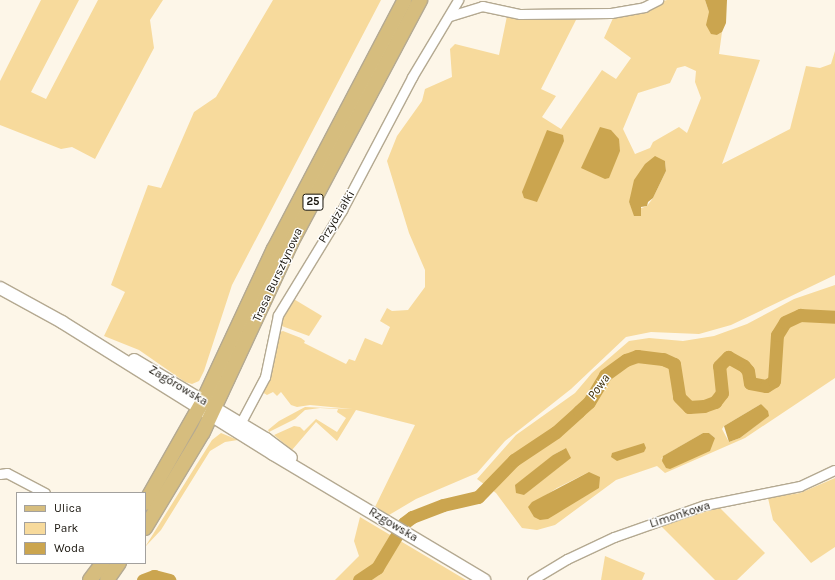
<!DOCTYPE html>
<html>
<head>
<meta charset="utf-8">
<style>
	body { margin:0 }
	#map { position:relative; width:835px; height:580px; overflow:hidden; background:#fdf6e8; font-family:Karla,sans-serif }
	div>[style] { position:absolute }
	.green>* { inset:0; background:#f7da9c }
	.water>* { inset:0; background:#cba54f }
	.river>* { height:13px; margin:-6.5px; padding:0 6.5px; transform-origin:6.5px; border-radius:6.5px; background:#cba54f }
	.roads { filter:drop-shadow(1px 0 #b4a991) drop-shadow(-1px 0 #b4a991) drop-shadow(0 1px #b4a991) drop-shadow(0 -1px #b4a991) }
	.street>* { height:9px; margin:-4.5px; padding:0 4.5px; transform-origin:4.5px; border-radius:4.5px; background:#fff }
	.secondary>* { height:12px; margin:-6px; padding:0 6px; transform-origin:6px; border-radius:6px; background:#fff }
	.primary>* { height:14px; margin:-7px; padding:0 7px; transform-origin:7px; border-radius:7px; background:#d6bd7e }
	span { translate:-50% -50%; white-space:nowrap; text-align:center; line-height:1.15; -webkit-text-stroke:3px #fff; paint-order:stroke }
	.shield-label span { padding:1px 3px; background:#fff; border:1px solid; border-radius:3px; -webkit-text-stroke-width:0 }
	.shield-label { font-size:11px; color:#19150d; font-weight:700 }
	.street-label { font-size:12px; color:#19150d }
	.water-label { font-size:13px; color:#3f2f09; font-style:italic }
	.legend { position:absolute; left:16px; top:492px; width:130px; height:72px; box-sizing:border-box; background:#fff; border:1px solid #a3a19e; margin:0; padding:5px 7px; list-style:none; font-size:12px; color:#19150d }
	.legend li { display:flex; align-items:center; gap:8px; height:20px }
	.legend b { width:20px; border:1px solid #a3a19e }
</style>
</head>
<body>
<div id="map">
	<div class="green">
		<i style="clip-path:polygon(41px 0,79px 0,31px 92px,46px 99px,98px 0,163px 0,150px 20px,154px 48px,95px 159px,72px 147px,61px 149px,0 125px,0 81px)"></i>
		<i style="clip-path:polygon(273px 0,381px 0,232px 285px,204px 371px,199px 381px,192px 384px,185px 382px,139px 350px,104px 336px,125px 292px,111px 285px,148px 185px,161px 188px,194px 112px,216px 97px)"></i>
		<i style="clip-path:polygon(evenodd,667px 0,705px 0,717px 35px,722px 32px,719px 54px,760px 60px,722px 164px,790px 129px,806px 66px,820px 68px,831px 64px,835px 51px,835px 275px,731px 325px,699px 334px,651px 332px,626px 337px,571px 389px,505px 441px,477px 473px,416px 499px,389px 515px,375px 507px,415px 425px,356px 410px,337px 441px,316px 422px,292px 450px,274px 435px,294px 426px,300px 427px,304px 431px,316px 419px,337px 432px,346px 418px,337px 412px,338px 409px,320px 408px,305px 410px,295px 419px,269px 432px,268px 430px,279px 421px,305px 407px,352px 409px,310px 405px,297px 407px,291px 405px,281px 392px,277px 396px,273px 392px,267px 395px,262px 392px,260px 390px,276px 333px,283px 331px,301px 338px,305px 341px,304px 343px,346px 364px,349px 359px,355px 361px,365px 338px,382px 345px,390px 327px,380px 321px,387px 308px,392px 311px,408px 310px,425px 287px,425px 270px,409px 233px,387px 161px,397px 136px,422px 101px,425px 89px,452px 77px,450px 49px,455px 44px,499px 55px,507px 16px,578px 16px,541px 89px,556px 96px,542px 117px,561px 129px,602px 70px,616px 79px,631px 58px,604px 38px,614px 16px,667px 0,685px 66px,696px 71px,695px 82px,701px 98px,687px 133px,679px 127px,653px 142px,650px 148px,635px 154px,623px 129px,638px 93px,670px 83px,677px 68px,685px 66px,667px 0,665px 161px,666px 171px,653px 198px,647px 206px,633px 211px,629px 202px,665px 161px)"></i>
		<i style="clip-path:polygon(evenodd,835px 285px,835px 378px,745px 438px,665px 473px,657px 466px,616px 480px,555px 525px,537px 530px,522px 528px,496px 493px,477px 479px,516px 435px,575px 393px,592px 373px,629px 341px,649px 338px,683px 341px,714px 336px,747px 324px,794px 299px,835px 285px,761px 404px,767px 417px,740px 438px,729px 442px,722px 429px,724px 426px,761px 404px,835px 285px,703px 433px,709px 433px,715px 438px,661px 459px,665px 455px,703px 433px,835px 285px,566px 448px,533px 486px,524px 495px,553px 455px,566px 448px,835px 285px,589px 472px,528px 507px,557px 488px,589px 472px)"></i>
		<i style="clip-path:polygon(292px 298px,322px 316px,309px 336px,279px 325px)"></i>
		<i style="clip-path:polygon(221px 433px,238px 440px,225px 442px,210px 451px,161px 530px,145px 547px,212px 440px)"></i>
		<i style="clip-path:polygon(835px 478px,835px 547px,811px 563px,773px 520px,768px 498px,800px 493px)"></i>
		<i style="clip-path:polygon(720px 508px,765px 553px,737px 580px,715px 580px,661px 526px,680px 517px)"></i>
		<i style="clip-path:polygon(360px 517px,466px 580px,335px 580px,359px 556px,354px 541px)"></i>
		<i style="clip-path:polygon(605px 556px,645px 573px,642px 580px,601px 580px)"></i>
	</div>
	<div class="water">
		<i style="clip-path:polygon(705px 0,727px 0,726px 23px,722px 32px,717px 35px,711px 34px,706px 25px,709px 12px)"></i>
		<i style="clip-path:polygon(600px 127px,611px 130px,619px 139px,620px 151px,609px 178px,605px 179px,581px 168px)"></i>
		<i style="clip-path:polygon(547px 130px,563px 135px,564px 141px,537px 202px,524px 198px,522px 192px)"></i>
		<i style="clip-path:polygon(655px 156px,665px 161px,666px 171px,653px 198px,648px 202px,647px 206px,641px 207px,641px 216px,634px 216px,629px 202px,634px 180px,645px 164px)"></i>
		<i style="clip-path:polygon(761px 404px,768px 411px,769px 416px,740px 438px,729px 442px,724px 426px)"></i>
		<i style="clip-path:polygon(703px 433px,709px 433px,715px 438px,710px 451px,670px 469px,666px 468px,662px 461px,663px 456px)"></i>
		<i style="clip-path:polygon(644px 443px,646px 448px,644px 452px,617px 461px,611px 457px,612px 453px)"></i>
		<i style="clip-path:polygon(566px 448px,571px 458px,524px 495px,516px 493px,515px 485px,553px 455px)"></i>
		<i style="clip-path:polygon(589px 472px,600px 477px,599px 488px,548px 519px,540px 520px,534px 517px,528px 507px,532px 502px)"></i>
	</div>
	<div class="river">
		<i style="left:143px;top:580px;width:12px;rotate:-20deg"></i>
		<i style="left:154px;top:576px;width:16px;rotate:15deg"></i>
		<i style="left:359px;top:580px;width:22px;rotate:-34deg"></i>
		<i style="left:377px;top:568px;width:52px;rotate:-59deg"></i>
		<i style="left:404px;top:523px;width:10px;rotate:-37deg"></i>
		<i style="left:412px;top:517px;width:33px;rotate:-21deg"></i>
		<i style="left:443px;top:505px;width:36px;rotate:-13deg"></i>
		<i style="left:478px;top:497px;width:52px;rotate:-45.8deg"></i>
		<i style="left:514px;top:460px;width:50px;rotate:-33.7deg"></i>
		<i style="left:556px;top:432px;width:31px;rotate:-42deg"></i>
		<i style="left:579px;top:411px;width:13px;rotate:-42deg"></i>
		<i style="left:589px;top:402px;width:31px;rotate:-59deg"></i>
		<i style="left:605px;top:375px;width:26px;rotate:-36deg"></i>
		<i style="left:626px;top:360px;width:12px;rotate:-20deg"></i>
		<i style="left:637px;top:356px;width:26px;rotate:7deg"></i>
		<i style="left:663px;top:359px;width:12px;rotate:24deg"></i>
		<i style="left:674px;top:364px;width:33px;rotate:81deg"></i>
		<i style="left:679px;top:397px;width:14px;rotate:45deg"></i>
		<i style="left:689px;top:407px;width:15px;rotate:-4deg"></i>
		<i style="left:704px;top:406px;width:12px;rotate:-20deg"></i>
		<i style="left:715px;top:402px;width:11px;rotate:-52deg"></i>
		<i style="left:722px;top:393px;width:27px;rotate:-96deg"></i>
		<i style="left:719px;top:366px;width:13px;rotate:-45deg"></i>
		<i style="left:728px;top:357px;width:18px;rotate:29deg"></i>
		<i style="left:744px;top:366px;width:6px;rotate:51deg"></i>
		<i style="left:748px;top:371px;width:12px;rotate:81deg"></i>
		<i style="left:750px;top:383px;width:16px;rotate:11deg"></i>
		<i style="left:766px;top:386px;width:9px;rotate:-32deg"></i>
		<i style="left:774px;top:381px;width:46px;rotate:-86.3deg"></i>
		<i style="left:777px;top:335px;width:15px;rotate:-58deg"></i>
		<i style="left:785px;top:322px;width:17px;rotate:-25deg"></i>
		<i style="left:800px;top:315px;width:35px;rotate:3deg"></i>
	</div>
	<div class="roads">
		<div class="street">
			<i style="left:450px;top:16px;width:34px;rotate:-17deg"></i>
			<i style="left:482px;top:6px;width:39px;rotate:12deg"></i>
			<i style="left:520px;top:14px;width:91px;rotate:-0.6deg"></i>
			<i style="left:611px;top:13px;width:34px;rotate:-10deg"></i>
			<i style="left:644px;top:7px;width:16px;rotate:-27deg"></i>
			<i style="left:240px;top:424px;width:53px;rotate:-62deg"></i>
			<i style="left:265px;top:377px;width:63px;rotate:-78.2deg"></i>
			<i style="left:278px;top:315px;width:123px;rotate:-58.6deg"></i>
			<i style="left:342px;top:210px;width:150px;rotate:-62.2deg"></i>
			<i style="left:412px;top:77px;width:90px;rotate:-59.1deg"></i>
			<i style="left:0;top:474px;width:7px;rotate:-8deg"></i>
			<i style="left:7px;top:473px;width:43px;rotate:27.8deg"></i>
			<i style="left:532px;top:580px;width:41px;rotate:-31deg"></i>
			<i style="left:567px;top:559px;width:52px;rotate:-25.1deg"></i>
			<i style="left:614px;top:537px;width:96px;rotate:-19.4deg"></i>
			<i style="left:705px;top:505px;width:97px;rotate:-11.3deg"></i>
			<i style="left:800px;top:486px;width:38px;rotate:-25deg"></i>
		</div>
		<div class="secondary">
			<i style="left:0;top:288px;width:71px;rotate:28.7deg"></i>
			<i style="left:62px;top:322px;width:249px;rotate:32deg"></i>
			<i style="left:273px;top:454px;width:246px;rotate:30.8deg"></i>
			<i style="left:134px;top:360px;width:154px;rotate:30.9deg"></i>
			<i style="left:266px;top:439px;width:31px;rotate:37deg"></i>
		</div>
		<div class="primary">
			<i style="left:145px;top:503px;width:117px;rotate:-60.4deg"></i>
			<i style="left:203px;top:401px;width:168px;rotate:-65deg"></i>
			<i style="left:274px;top:249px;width:281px;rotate:-62.3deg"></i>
			<i style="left:145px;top:528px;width:112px;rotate:-58.9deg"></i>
			<i style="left:203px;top:432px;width:208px;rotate:-65deg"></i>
			<i style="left:291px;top:243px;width:275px;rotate:-62deg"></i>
			<i style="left:90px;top:580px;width:21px;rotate:-53deg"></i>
			<i style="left:107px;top:580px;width:21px;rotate:-55deg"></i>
		</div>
	</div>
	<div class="shield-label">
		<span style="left:313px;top:202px">25</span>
	</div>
	<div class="street-label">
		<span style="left:337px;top:217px;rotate:-59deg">Przydziałki</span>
		<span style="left:278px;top:275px;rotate:-65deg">Trasa Bursztynowa</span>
		<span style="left:178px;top:386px;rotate:31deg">Zagórowska</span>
		<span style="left:680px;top:515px;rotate:-18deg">Limonkowa</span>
		<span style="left:393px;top:525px;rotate:31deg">Rzgowska</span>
	</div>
	<div class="water-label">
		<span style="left:599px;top:387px;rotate:-54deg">Powa</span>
	</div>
	<ul class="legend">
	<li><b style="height:5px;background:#d6bd7e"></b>Ulica</li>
	<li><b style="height:11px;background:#f7da9c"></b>Park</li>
	<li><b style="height:11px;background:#cba54f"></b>Woda</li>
	</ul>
</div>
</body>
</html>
